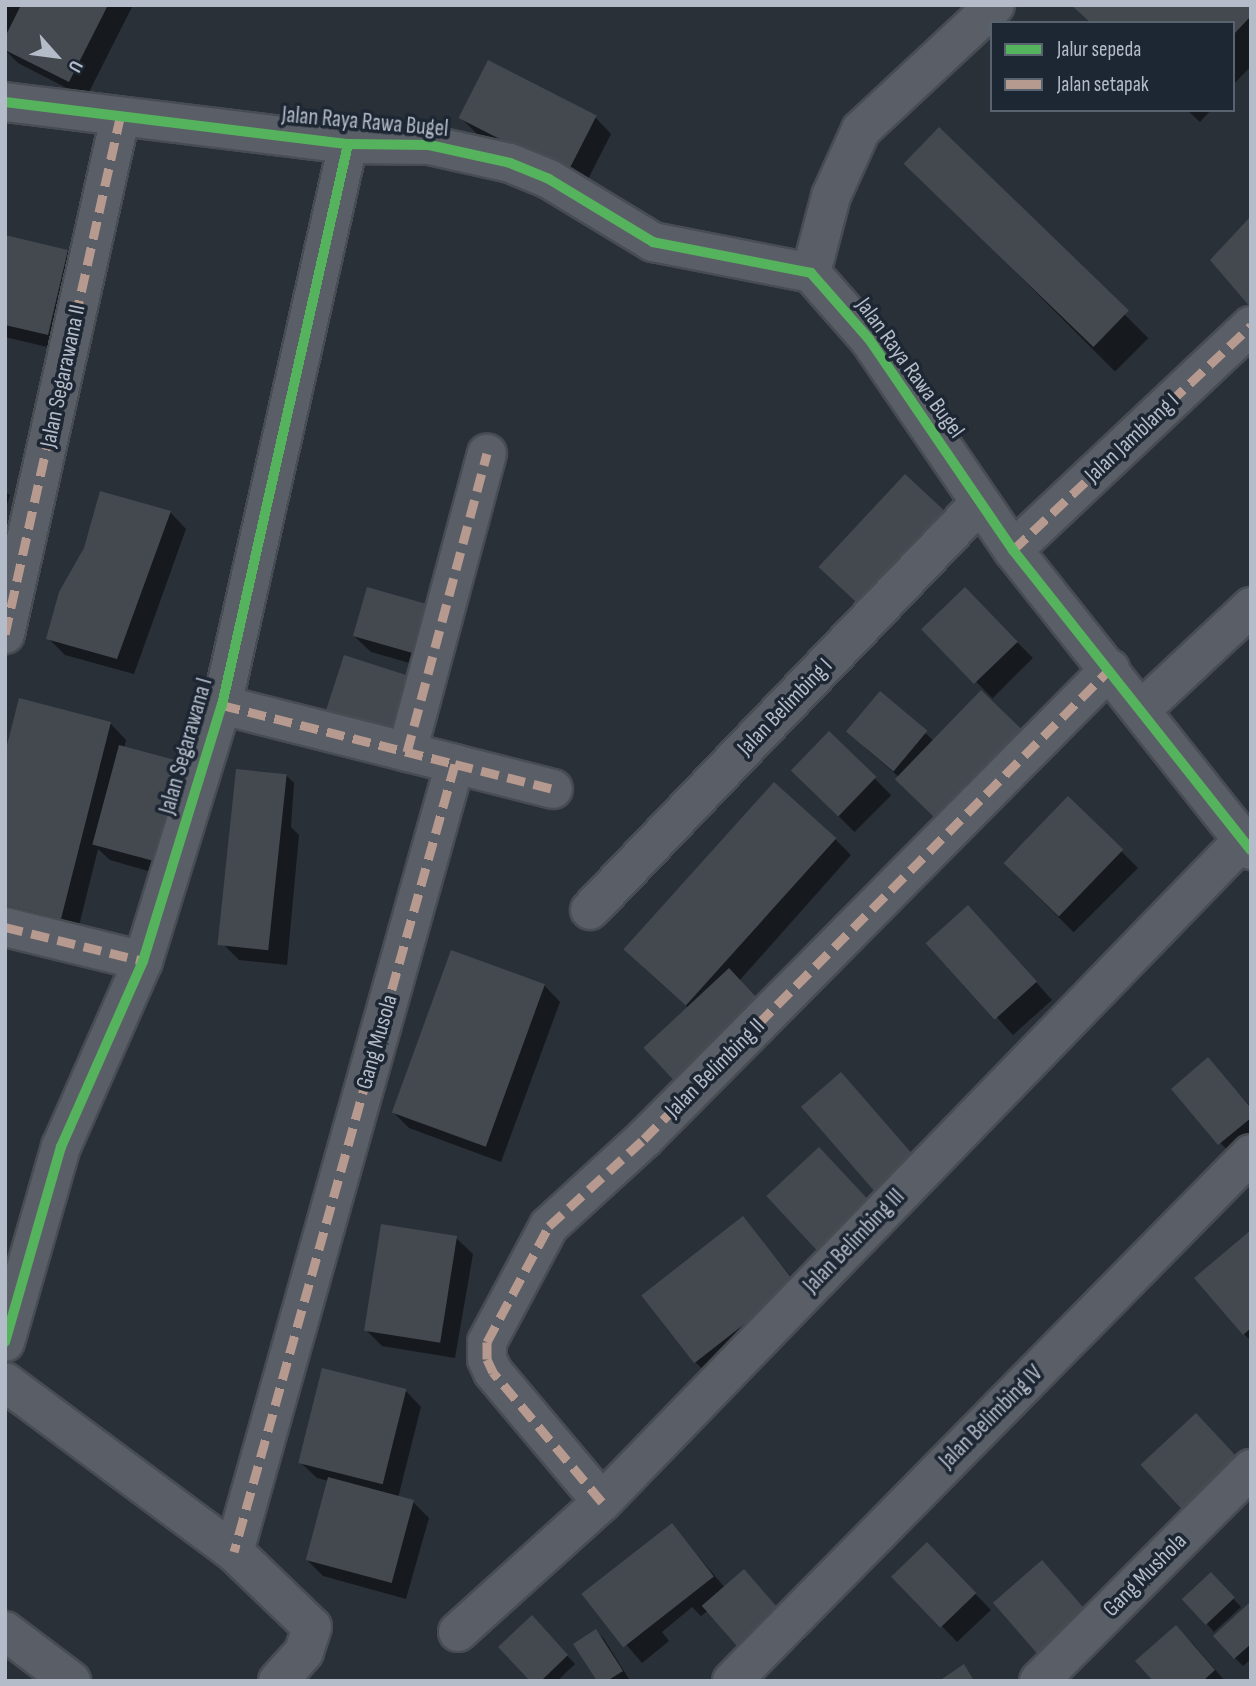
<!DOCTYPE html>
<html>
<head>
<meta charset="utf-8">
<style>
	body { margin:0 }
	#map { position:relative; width:1256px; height:1686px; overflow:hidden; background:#2a3038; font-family:"Sofia Sans Condensed",sans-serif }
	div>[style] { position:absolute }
	.shadow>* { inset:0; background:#0007; transform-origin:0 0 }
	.building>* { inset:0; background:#444950; transform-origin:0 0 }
	.roads { filter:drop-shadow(2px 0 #484c53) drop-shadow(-2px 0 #484c53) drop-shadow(0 2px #484c53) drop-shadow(0 -2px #484c53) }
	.minor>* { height:38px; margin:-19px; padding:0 19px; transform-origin:19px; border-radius:19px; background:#5a5e66 }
	.quiet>* { height:9px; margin-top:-4.5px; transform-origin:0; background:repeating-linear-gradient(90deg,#b69a8f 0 18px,transparent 0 27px) }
	.cycleway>* { height:10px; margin:-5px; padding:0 5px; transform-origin:5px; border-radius:5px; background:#56b35d }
	span { translate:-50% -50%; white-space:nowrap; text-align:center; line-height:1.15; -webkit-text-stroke:7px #1d2633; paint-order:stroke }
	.street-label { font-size:23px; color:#b4bcc9 }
	.frame { position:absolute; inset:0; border:7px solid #b4bcc9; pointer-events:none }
	.legend { position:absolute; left:990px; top:21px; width:245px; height:91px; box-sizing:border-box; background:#1d2633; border:2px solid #59626f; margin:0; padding:9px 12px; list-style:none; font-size:21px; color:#b4bcc9 }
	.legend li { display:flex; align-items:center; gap:14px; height:35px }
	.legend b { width:35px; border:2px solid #59626f }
	.north { position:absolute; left:21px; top:21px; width:70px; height:70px; -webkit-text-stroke:5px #1d2633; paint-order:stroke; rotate:118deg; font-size:19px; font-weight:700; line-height:28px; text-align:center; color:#b4bcc9 }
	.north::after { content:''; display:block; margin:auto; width:24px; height:32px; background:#b4bcc9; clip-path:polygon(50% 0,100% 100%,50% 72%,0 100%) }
</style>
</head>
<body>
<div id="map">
	<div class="shadow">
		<i style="clip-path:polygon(5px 5px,133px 5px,86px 98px,18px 63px,5px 50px)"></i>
		<i style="clip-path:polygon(1251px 5px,1251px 66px,1233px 85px,1233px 23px)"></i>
		<i style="clip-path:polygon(1187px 110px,1211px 110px,1200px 122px)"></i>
		<i style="clip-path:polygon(595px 117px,611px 134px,583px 189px,477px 134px,461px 118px)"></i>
		<i style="left:939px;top:129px;width:296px;height:47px;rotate:45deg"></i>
		<i style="clip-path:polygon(5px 237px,67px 251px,84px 268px,64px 351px,5px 337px)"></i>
		<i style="clip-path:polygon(5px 491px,10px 495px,5px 511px)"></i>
		<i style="clip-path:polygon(170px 512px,186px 529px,134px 674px,65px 655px,48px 638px)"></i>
		<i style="clip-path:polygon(368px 590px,438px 671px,371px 652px,354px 636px)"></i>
		<i style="left:965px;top:590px;width:96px;height:57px;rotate:45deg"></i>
		<i style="clip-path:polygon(110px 723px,126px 740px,124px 748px,186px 882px,110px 860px,98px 849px,77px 934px,5px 916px,5px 760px)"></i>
		<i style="left:829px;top:733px;width:88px;height:52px;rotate:45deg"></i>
		<i style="clip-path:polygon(925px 733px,934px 741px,899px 777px,864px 747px)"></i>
		<i style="clip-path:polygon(286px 775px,294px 783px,291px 827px,299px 835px,287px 965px,239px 960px,223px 944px)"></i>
		<i style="left:1068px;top:798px;width:99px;height:91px;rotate:45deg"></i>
		<i style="clip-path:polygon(835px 839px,851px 855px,739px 981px,689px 1008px,642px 966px)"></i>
		<i style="clip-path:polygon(984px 924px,1052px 1000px,1013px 1035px,929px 943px)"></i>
		<i style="clip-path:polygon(544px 985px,560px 1002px,501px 1162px,409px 1128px,392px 1111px)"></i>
		<i style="clip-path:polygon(1208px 1060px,1251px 1107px,1251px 1148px,1236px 1160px,1173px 1090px)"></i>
		<i style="clip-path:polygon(743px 1218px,811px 1301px,712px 1378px,695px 1362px)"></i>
		<i style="clip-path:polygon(1251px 1232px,1251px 1341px,1244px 1334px)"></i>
		<i style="clip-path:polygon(456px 1238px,473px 1254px,455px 1358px,382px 1346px,365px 1329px)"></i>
		<i style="clip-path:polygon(405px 1390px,421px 1407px,398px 1498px,413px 1502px,429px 1518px,406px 1599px,323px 1576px,307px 1560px,329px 1481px,317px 1478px,300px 1462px)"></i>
		<i style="clip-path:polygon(672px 1525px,725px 1588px,744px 1571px,805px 1639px,766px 1673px,709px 1610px,701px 1616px,692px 1607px,662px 1632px,669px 1641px,642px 1663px,584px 1595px)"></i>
		<i style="clip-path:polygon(943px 1561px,991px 1610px,957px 1642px,941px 1625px)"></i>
		<i style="clip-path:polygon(1219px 1583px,1241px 1607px,1214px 1632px,1184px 1598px)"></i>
		<i style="clip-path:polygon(1249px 1606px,1251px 1659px,1243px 1666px,1235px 1658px)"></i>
		<i style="clip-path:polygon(532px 1618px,575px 1664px,557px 1681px,532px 1681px)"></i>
		<i style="clip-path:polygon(1176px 1627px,1192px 1643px,1225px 1681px,1155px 1681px)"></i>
		<i style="clip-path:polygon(596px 1631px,604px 1639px,629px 1679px,599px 1681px)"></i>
	</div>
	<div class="building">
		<i style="clip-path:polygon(21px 5px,108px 5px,69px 82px,5px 50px,5px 37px)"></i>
		<i style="clip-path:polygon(1071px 5px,1251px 5px,1251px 16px,1233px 35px,1233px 23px,1091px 23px)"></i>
		<i style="left:488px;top:60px;width:122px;height:65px;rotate:27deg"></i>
		<i style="left:939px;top:127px;width:264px;height:51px;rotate:44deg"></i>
		<i style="clip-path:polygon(1251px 216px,1251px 308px,1210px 260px)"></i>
		<i style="clip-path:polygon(5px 235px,68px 250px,48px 335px,5px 325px)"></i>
		<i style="left:905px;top:474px;width:63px;height:127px;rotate:43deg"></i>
		<i style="clip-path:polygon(100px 491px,171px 511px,117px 659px,46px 639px,59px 592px,84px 548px)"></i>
		<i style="left:367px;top:587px;width:72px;height:51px;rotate:16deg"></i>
		<i style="left:965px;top:587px;width:76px;height:61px;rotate:46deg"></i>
		<i style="left:344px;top:655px;width:74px;height:61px;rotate:18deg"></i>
		<i style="left:981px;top:690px;width:69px;height:124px;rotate:44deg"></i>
		<i style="left:880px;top:691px;width:62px;height:53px;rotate:40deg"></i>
		<i style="clip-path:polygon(19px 698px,111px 722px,61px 919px,5px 905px,5px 753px)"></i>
		<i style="left:829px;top:731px;width:66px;height:55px;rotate:44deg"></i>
		<i style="left:119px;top:745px;width:82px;height:103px;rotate:15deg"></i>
		<i style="left:236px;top:769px;width:51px;height:177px;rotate:6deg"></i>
		<i style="left:774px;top:782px;width:84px;height:225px;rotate:42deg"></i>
		<i style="left:1068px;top:796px;width:77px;height:93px;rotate:44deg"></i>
		<i style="left:968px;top:905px;width:103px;height:57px;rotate:48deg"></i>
		<i style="left:451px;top:950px;width:100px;height:173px;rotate:20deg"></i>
		<i style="left:729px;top:968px;width:54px;height:117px;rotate:47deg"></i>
		<i style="clip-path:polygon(1208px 1057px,1251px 1108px,1251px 1118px,1218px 1145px,1171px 1089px)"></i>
		<i style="left:841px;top:1072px;width:114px;height:53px;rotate:49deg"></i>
		<i style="left:819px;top:1147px;width:76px;height:72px;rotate:47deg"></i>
		<i style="left:743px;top:1216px;width:86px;height:129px;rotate:52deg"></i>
		<i style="left:381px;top:1224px;width:77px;height:108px;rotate:9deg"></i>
		<i style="clip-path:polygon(1251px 1230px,1251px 1328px,1243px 1335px,1194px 1278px)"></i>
		<i style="left:322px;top:1368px;width:87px;height:98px;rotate:14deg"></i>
		<i style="left:1196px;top:1413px;width:72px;height:76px;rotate:47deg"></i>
		<i style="left:328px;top:1477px;width:89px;height:86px;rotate:15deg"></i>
		<i style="left:672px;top:1523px;width:68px;height:115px;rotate:52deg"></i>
		<i style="left:927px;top:1542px;width:71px;height:50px;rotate:46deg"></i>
		<i style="left:1042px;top:1560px;width:73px;height:65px;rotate:49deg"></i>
		<i style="left:744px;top:1569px;width:70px;height:56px;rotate:49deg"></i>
		<i style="left:1211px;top:1572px;width:35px;height:40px;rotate:47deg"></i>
		<i style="clip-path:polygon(1249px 1603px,1251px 1644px,1234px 1659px,1213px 1636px)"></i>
		<i style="clip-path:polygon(532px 1615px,568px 1655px,541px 1681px,530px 1681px,498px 1647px)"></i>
		<i style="clip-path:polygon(1176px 1625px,1215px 1670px,1203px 1681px,1153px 1681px,1135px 1661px)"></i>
		<i style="clip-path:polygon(596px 1629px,623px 1671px,607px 1681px,597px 1681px,573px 1644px)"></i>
		<i style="clip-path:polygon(964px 1664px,974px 1681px,939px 1681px)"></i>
	</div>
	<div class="roads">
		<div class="minor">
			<i style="left:5px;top:102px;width:346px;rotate:7deg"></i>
			<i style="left:348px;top:144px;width:81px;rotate:0.7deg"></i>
			<i style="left:429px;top:145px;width:83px;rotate:12.5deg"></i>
			<i style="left:510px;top:163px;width:42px;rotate:22.3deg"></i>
			<i style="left:549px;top:179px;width:122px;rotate:31.2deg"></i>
			<i style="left:653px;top:242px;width:161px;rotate:11.1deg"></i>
			<i style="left:811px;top:273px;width:88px;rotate:48.7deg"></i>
			<i style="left:869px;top:339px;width:255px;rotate:55.7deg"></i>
			<i style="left:1013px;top:550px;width:383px;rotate:51.6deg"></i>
			<i style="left:811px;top:273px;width:80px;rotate:-75.4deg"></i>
			<i style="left:831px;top:196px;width:72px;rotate:-65.6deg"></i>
			<i style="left:861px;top:130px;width:183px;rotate:-43deg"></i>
			<i style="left:1013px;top:550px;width:327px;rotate:-43.3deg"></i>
			<i style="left:5px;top:634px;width:529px;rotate:-77.44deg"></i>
			<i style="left:222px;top:705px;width:240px;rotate:14.2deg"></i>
			<i style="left:455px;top:764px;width:818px;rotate:105.67deg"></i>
			<i style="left:1141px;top:710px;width:151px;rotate:-43.1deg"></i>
			<i style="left:407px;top:752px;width:309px;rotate:-75deg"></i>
			<i style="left:455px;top:764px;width:101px;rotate:14.3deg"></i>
			<i style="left:590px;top:910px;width:564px;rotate:-46.22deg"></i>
			<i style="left:5px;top:927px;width:142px;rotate:13.8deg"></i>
			<i style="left:5px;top:1342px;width:203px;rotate:-74deg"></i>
			<i style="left:61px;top:1147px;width:203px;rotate:-66.2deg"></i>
			<i style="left:143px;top:961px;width:268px;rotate:-72.9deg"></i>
			<i style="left:222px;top:705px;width:575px;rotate:-77.34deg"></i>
			<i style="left:5px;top:1382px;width:285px;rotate:36.6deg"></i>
			<i style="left:234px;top:1552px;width:108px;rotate:43.9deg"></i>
			<i style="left:312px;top:1627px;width:26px;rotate:108deg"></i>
			<i style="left:304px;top:1652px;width:39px;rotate:132deg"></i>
			<i style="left:602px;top:1502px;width:170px;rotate:-130deg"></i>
			<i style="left:493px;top:1372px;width:14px;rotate:-115deg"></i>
			<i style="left:487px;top:1359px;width:17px;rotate:-90deg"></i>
			<i style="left:487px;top:1342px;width:132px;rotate:-61.9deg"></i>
			<i style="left:549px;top:1226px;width:129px;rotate:-42.5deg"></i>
			<i style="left:644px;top:1139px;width:662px;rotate:-45.24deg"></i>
			<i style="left:5px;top:1631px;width:83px;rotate:37.1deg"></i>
			<i style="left:458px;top:1632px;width:194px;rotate:-42.1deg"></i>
			<i style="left:602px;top:1502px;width:920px;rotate:-45.92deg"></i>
			<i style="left:732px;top:1681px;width:740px;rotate:-45.44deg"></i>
			<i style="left:1039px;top:1681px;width:300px;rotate:-45deg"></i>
		</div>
	</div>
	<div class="quiet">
		<i style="left:1013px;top:550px;width:327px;rotate:-43.3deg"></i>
		<i style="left:5px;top:634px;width:529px;rotate:-77.44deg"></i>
		<i style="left:222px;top:705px;width:240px;rotate:14.2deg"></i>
		<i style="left:455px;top:764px;width:818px;rotate:105.67deg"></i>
		<i style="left:407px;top:752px;width:309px;rotate:-75deg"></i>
		<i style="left:455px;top:764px;width:101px;rotate:14.3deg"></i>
		<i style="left:5px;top:927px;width:142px;rotate:13.8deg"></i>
		<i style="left:602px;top:1502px;width:170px;rotate:-130deg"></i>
		<i style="left:493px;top:1372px;width:14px;rotate:-115deg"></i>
		<i style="left:487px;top:1359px;width:17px;rotate:-90deg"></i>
		<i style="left:487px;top:1342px;width:132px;rotate:-61.9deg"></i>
		<i style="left:549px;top:1226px;width:129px;rotate:-42.5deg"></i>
		<i style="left:644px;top:1139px;width:662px;rotate:-45.24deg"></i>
	</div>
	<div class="cycleway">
		<i style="left:5px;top:102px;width:346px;rotate:7deg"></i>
		<i style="left:348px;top:144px;width:81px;rotate:0.7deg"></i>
		<i style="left:429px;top:145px;width:83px;rotate:12.5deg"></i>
		<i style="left:510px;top:163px;width:42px;rotate:22.3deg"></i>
		<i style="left:549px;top:179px;width:122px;rotate:31.2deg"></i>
		<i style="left:653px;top:242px;width:161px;rotate:11.1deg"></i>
		<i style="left:811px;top:273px;width:88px;rotate:48.7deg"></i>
		<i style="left:869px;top:339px;width:255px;rotate:55.7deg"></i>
		<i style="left:1013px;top:550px;width:383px;rotate:51.6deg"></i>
		<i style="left:5px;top:1342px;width:203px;rotate:-74deg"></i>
		<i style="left:61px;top:1147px;width:203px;rotate:-66.2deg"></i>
		<i style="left:143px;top:961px;width:268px;rotate:-72.9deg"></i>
		<i style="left:222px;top:705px;width:575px;rotate:-77.34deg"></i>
	</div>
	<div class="street-label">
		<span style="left:365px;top:122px;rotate:5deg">Jalan Raya Rawa Bugel</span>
		<span style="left:910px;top:368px;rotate:54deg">Jalan Raya Rawa Bugel</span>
		<span style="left:63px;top:376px;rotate:-78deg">Jalan Segarawana II</span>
		<span style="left:1132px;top:438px;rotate:-43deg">Jalan Jamblang I</span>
		<span style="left:785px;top:707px;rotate:-46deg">Jalan Belimbing I</span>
		<span style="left:186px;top:746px;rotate:-74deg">Jalan Segarawana I</span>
		<span style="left:377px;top:1042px;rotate:-74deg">Gang Musola</span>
		<span style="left:715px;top:1068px;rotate:-45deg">Jalan Belimbing II</span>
		<span style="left:854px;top:1241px;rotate:-46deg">Jalan Belimbing III</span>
		<span style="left:991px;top:1417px;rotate:-45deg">Jalan Belimbing IV</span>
		<span style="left:1145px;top:1575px;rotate:-45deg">Gang Mushola</span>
	</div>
	<div class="frame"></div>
	<ul class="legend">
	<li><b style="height:9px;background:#56b35d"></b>Jalur sepeda</li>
	<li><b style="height:9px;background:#b69a8f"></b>Jalan setapak</li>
	</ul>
	<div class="north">U</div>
</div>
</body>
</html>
